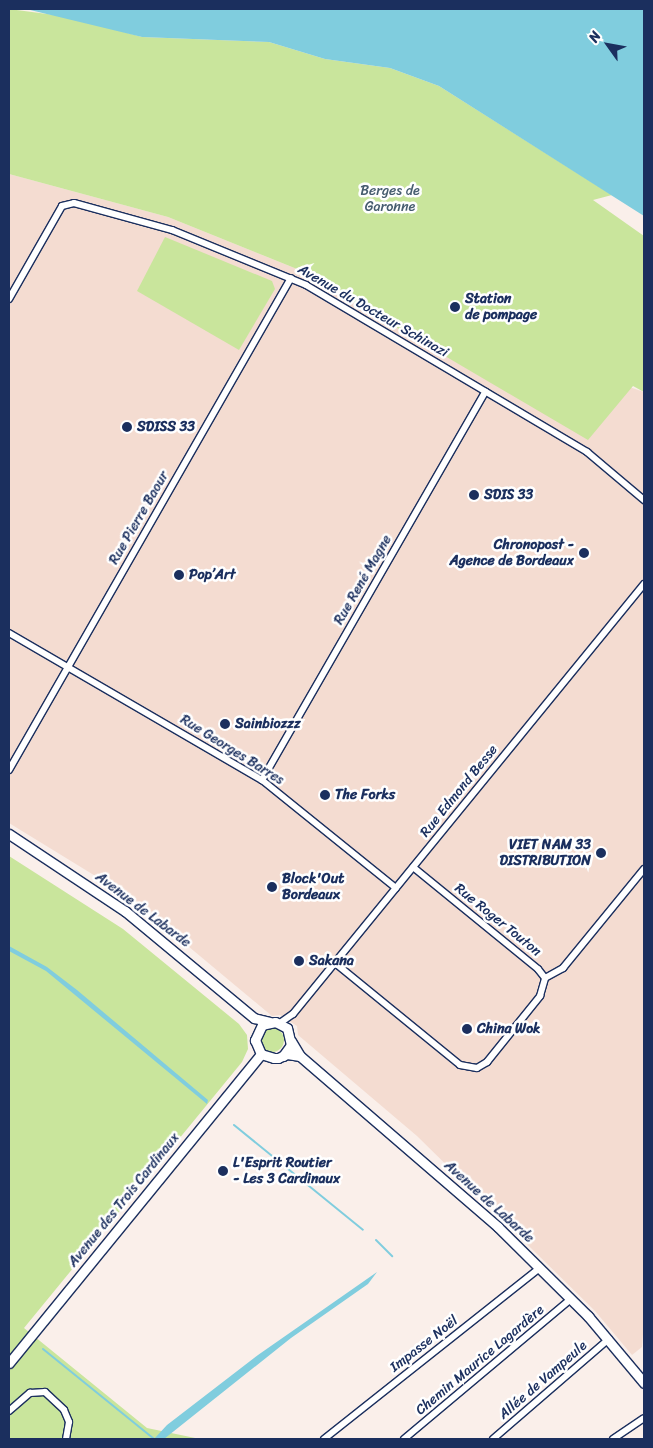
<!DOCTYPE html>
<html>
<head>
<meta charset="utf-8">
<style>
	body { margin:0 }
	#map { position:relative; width:653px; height:1448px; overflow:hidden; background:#faefea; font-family:Sriracha,sans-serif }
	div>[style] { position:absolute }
	.built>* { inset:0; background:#f4dcd1 }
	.green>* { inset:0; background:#c9e59c }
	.round { border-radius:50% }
	.water>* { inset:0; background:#80cdde }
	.stream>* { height:2px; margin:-1px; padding:0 1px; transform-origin:1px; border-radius:1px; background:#80cdde }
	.roads { filter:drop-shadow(1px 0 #1b2f5e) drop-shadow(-1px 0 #1b2f5e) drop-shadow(0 1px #1b2f5e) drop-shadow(0 -1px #1b2f5e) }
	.minor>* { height:6px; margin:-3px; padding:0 3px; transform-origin:3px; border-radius:3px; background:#fff }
	.secondary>* { height:9px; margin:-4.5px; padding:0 4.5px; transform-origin:4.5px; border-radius:4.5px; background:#fff }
	.dots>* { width:14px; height:14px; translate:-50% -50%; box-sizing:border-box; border:2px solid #fff; border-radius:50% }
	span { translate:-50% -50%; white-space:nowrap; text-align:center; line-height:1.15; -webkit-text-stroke:5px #fff; paint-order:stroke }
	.park-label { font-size:14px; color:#465c6e }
	.poi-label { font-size:14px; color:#1b2f5e; font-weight:700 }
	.left { translate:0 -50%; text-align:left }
	.right { translate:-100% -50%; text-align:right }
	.street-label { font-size:14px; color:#1b2f5e }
	.frame { position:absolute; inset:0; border:10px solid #1b2f5e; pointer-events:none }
	.north { position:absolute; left:583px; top:20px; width:50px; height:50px; -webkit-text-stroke:4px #fff; paint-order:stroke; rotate:302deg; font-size:14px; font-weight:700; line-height:20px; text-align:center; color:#1b2f5e }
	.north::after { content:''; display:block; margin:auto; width:18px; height:22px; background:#1b2f5e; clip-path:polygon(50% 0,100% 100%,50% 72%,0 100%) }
</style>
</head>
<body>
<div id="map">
	<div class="built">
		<i style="clip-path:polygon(9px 174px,168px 217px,297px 269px,307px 276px,644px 392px,644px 1321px,642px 1347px,632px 1355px,595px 1311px,417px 1136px,298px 1035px,297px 1026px,280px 1015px,272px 1016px,128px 896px,9px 823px)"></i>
	</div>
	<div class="green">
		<i style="clip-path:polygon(9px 9px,70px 17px,142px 37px,269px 42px,325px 59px,390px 68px,439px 86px,612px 195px,593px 200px,644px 236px,644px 392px,633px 386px,588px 440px,297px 269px,168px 217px,9px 174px)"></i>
		<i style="clip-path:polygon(165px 237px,272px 281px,275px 289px,239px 350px,137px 291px)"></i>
		<i style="clip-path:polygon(9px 856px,123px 929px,239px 1024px,247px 1035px,248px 1049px,242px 1062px,24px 1328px,147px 1428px,200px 1439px,9px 1439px)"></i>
		<i class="round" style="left:260px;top:1028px;width:24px;height:24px"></i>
	</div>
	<div class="water">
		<i style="clip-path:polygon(26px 9px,644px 9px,644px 216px,439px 86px,390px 68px,325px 59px,269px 42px,142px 37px)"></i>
		<i style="clip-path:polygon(9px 946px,47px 967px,77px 990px,208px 1100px,207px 1104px,46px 971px,9px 951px)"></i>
		<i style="clip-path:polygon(377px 1272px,368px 1284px,291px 1338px,164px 1439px,154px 1439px,167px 1425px,258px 1355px)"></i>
	</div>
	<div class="stream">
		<i style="left:234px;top:1125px;width:166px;rotate:39.1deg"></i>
		<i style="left:376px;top:1240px;width:23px;rotate:45deg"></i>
		<i style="left:43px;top:1349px;width:143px;rotate:39deg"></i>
	</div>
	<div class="roads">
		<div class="minor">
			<i style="left:9px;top:299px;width:107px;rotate:-60.3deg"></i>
			<i style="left:62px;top:206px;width:12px;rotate:-14deg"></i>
			<i style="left:74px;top:203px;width:102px;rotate:15.4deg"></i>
			<i style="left:172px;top:230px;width:145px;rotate:22.3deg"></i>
			<i style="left:306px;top:285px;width:327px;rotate:30.7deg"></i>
			<i style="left:587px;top:452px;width:75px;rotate:40.1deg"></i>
			<i style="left:9px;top:633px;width:293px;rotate:30.2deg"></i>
			<i style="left:262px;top:780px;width:172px;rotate:38.9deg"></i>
			<i style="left:9px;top:770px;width:567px;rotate:-60.18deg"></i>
			<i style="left:262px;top:780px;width:448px;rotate:-60.1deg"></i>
			<i style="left:335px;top:963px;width:161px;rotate:39.2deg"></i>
			<i style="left:460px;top:1065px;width:17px;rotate:10deg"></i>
			<i style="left:477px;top:1068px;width:12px;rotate:-31deg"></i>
			<i style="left:487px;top:1062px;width:85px;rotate:-51.2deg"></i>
			<i style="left:540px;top:996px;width:19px;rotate:-74deg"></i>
			<i style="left:545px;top:978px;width:11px;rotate:-128deg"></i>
			<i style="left:538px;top:969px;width:161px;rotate:-140.8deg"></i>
			<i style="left:545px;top:978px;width:21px;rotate:-29deg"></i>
			<i style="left:563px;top:968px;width:128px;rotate:-50.7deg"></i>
			<i style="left:280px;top:1023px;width:16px;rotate:-35deg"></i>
			<i style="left:293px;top:1014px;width:555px;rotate:-50.78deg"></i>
			<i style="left:9px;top:1411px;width:28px;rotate:-41deg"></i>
			<i style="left:30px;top:1393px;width:15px;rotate:-4deg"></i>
			<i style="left:45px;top:1392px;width:26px;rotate:43deg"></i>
			<i style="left:64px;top:1410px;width:13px;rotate:67deg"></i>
			<i style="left:69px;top:1422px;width:17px;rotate:100deg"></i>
			<i style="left:324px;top:1439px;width:275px;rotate:-38.4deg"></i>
			<i style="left:404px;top:1439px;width:218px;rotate:-40deg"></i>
			<i style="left:493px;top:1439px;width:153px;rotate:-40.8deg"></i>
			<i style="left:613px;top:1439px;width:37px;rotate:-34deg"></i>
		</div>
		<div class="secondary">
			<i style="left:9px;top:834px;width:139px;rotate:33.6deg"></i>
			<i style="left:125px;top:911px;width:168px;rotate:39.7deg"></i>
			<i style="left:254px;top:1018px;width:16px;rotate:14deg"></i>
			<i style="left:291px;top:1041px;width:17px;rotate:59deg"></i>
			<i style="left:300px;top:1056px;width:262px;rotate:40.8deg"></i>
			<i style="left:498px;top:1227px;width:127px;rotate:44.7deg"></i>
			<i style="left:588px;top:1316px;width:87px;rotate:50.1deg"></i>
			<i style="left:283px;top:1056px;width:14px;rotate:-54deg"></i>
			<i style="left:291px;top:1045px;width:17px;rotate:-103deg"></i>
			<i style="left:287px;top:1028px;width:13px;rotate:-153deg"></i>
			<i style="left:275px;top:1022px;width:13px;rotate:167deg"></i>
			<i style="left:262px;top:1025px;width:17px;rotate:115deg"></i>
			<i style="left:255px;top:1040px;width:15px;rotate:67deg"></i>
			<i style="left:261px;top:1054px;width:14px;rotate:17deg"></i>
			<i style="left:274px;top:1058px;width:4px"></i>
			<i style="left:278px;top:1058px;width:10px;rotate:-24deg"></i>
			<i style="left:287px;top:1054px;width:13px;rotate:9deg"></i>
			<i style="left:9px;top:1363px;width:399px;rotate:-50.8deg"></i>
		</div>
	</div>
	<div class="dots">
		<i style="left:455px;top:307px;background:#1b2f5e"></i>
		<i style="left:127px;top:427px;background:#1b2f5e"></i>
		<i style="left:474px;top:495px;background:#1b2f5e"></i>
		<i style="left:584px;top:553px;background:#1b2f5e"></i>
		<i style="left:179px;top:575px;background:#1b2f5e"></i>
		<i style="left:225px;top:724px;background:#1b2f5e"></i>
		<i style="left:325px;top:795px;background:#1b2f5e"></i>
		<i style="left:601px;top:853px;background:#1b2f5e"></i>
		<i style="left:272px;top:887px;background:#1b2f5e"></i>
		<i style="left:299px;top:961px;background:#1b2f5e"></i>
		<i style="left:467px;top:1029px;background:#1b2f5e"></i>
		<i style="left:223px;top:1171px;background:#1b2f5e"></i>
	</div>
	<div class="park-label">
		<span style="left:390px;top:199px">Berges de<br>Garonne</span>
	</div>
	<div class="poi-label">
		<span class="left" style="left:465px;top:307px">Station<br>de pompage</span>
		<span class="left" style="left:137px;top:427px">SDISS 33</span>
		<span class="left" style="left:484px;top:495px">SDIS 33</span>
		<span class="right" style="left:574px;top:553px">Chronopost -<br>Agence de Bordeaux</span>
		<span class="left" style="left:189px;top:575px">Pop’Art</span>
		<span class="left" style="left:235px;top:724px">Sainbiozzz</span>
		<span class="left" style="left:335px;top:795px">The Forks</span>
		<span class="right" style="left:591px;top:853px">VIET NAM 33<br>DISTRIBUTION</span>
		<span class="left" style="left:282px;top:887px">Block'Out<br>Bordeaux</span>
		<span class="left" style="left:309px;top:961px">Sakana</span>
		<span class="left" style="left:477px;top:1029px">China Wok</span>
		<span class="left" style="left:233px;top:1171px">L'Esprit Routier<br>- Les 3 Cardinaux</span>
	</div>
	<div class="street-label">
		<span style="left:373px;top:311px;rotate:30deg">Avenue du Docteur Schinazi</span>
		<span style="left:139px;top:518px;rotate:-60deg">Rue Pierre Baour</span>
		<span style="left:363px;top:580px;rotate:-60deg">Rue René Magne</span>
		<span style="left:232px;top:750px;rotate:32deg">Rue Georges Barres</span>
		<span style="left:459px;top:791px;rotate:-51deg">Rue Edmond Besse</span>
		<span style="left:143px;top:910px;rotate:37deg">Avenue de Labarde</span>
		<span style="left:498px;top:920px;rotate:39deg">Rue Roger Touton</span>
		<span style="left:124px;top:1200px;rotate:-51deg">Avenue des Trois Cardinaux</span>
		<span style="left:489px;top:1202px;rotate:42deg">Avenue de Labarde</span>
		<span style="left:424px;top:1344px;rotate:-38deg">Impasse Noël</span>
		<span style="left:480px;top:1360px;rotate:-40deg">Chemin Maurice Lagardère</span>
		<span style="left:543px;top:1380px;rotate:-41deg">Allée de Vampeule</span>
	</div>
	<div class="frame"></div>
	<div class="north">N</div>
</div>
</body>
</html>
